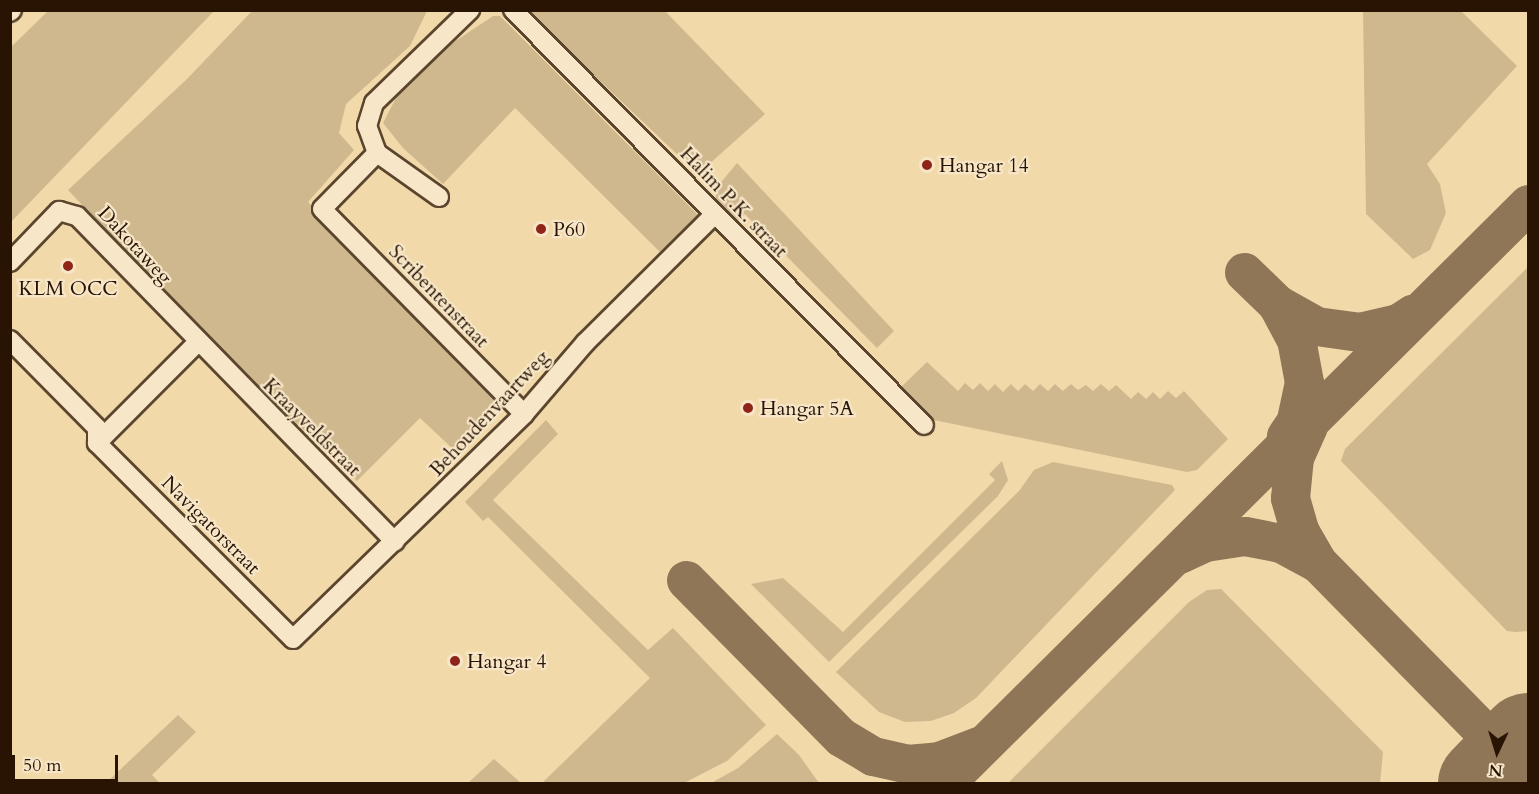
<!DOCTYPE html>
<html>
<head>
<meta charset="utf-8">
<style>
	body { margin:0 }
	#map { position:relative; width:1539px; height:794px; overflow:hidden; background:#f2d9aa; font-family:Cardo,serif }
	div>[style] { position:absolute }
	.green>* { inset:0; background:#d0b88e }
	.taxiway>* { height:39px; margin:-19.5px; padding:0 19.5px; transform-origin:19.5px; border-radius:19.5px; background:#8e7657 }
	.runway>* { height:96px; margin:-48px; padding:0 48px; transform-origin:48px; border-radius:48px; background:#8e7657 }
	.roads { filter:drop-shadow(2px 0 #5b452e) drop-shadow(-2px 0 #5b452e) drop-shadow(0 2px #5b452e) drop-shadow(0 -2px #5b452e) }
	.minor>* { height:18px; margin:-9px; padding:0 9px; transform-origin:9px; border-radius:9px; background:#f7e6c8 }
	.dots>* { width:16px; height:16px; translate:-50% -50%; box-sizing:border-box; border:3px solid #f7e6c8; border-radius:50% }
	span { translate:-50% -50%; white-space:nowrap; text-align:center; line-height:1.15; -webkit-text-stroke:4.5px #f7e6c8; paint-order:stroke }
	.poi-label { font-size:20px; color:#291404 }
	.left { translate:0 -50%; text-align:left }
	.street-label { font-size:20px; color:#291404 }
	.frame { position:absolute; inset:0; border:12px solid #291404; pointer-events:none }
	.north { position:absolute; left:1467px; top:722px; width:60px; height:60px; -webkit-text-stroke:4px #f7e6c8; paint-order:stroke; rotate:184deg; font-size:16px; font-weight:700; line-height:24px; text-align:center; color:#291404 }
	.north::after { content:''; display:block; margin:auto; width:21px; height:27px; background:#291404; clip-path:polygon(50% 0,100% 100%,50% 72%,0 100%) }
	.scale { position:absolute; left:12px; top:755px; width:106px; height:27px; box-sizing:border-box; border:3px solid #291404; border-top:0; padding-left:8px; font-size:18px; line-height:21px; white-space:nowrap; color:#291404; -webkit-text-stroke:4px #f7e6c8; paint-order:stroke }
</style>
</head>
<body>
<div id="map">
	<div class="green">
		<i style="clip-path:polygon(48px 11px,214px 11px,11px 222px,11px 47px)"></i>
		<i style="clip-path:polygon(252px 11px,427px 11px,410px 46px,346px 104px,339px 133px,354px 150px,308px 202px,498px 403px,454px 450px,420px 418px,357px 481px,203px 334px,68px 190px,188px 78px)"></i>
		<i style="clip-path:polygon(526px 11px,665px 11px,765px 114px,698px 174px)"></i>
		<i style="clip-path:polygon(1363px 11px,1461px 11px,1517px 66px,1427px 164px,1440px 184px,1446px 213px,1430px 250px,1413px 259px,1366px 214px)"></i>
		<i style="clip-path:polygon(493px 16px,500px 16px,701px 218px,663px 255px,515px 108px,443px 184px,403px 148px,383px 123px,397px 96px,420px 73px,448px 46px)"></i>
		<i style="clip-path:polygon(737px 163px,894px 331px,877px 348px,745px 214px,737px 222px,715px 200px,718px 186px)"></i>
		<i style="clip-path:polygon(1528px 267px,1528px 631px,1516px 632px,1507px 631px,1341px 461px,1345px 449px)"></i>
		<i style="clip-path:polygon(927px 362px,958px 391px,965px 383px,973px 390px,980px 383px,988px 391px,995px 384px,1003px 392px,1011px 384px,1018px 391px,1025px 384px,1033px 391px,1040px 384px,1048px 391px,1055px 384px,1063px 391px,1071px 384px,1078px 390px,1086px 385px,1093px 391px,1101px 384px,1109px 391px,1116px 385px,1131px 399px,1138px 392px,1146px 399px,1153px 392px,1160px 399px,1168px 391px,1176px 398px,1184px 391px,1228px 439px,1197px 470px,1187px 472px,929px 419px,900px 388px)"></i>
		<i style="clip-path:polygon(546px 420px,558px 434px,493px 500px,648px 650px,673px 628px,766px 725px,727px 761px,684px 783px,542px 783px,650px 678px,488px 517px,483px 521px,465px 502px)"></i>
		<i style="clip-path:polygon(1002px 461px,1008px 480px,998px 496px,829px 662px,751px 584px,783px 578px,843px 632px,995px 480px,989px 474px)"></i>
		<i style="clip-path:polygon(1053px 462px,1172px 485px,1175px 490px,976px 698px,954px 713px,931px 721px,905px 722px,879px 712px,836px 672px,1019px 491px,1034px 470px)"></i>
		<i style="clip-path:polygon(1221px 589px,1383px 752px,1380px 783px,1008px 783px,1189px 602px,1207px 590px)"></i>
		<i style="clip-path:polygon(178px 715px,196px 732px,152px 775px,160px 783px,106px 783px)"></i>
		<i style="clip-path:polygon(777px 734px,799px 755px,819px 783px,711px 783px,738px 768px)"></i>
		<i style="clip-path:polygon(494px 759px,521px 783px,468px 783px)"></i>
	</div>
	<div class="taxiway">
		<i style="left:1244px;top:272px;width:46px;rotate:44.1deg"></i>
		<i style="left:1277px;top:304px;width:45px;rotate:29.4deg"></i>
		<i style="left:1316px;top:326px;width:43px;rotate:7.9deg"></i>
		<i style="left:1359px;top:332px;width:40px;rotate:-13deg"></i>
		<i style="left:1398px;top:323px;width:17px;rotate:-33deg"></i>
		<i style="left:1277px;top:304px;width:40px;rotate:62deg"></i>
		<i style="left:1296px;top:339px;width:44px;rotate:79.5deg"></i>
		<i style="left:1304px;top:382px;width:40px;rotate:102deg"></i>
		<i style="left:1296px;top:421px;width:18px;rotate:124deg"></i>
		<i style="left:1308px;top:426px;width:34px;rotate:114deg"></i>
		<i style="left:1294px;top:457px;width:41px;rotate:95.6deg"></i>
		<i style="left:1290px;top:498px;width:35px;rotate:74deg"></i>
		<i style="left:1300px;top:532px;width:36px;rotate:60deg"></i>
		<i style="left:1318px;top:563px;width:233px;rotate:45.5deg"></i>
		<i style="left:1481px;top:729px;width:29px;rotate:20deg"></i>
		<i style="left:1508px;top:739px;width:21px;rotate:-17deg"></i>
		<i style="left:1179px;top:554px;width:29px;rotate:-25deg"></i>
		<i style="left:1205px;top:542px;width:40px;rotate:-8.5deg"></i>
		<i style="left:1245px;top:536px;width:37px;rotate:11deg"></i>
		<i style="left:1281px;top:543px;width:42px;rotate:28.4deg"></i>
		<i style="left:686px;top:580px;width:221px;rotate:45.4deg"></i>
		<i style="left:841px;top:737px;width:37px;rotate:31deg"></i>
		<i style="left:873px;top:756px;width:35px;rotate:13deg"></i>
		<i style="left:907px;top:764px;width:32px;rotate:-5deg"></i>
		<i style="left:939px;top:761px;width:42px;rotate:-21deg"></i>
		<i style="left:1481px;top:729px;width:28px;rotate:72deg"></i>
		<i style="left:1490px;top:756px;width:29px;rotate:106deg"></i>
		<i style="left:944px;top:784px;width:823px;rotate:-44.8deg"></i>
	</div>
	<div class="runway">
		<i style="left:1486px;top:784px;width:60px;rotate:-45.7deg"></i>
	</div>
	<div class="roads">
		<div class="minor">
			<i style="left:513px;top:10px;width:584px;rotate:45.28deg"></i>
			<i style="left:10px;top:12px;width:3px;rotate:-45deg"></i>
			<i style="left:377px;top:153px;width:78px;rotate:134.5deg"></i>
			<i style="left:322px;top:209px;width:288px;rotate:45.4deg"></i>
			<i style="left:439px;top:197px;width:76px;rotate:-144.6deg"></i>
			<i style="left:377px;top:153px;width:29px;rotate:-110deg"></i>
			<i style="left:367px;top:126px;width:24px;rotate:-73deg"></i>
			<i style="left:374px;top:103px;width:134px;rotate:-44.1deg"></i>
			<i style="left:10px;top:262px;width:71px;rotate:-46.1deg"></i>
			<i style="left:59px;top:211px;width:19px;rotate:16deg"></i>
			<i style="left:77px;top:216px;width:455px;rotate:45.7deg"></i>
			<i style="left:10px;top:340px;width:124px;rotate:45.3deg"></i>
			<i style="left:97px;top:428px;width:15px;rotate:90deg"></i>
			<i style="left:97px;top:443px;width:277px;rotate:45deg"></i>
			<i style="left:293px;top:639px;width:322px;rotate:-44.2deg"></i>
			<i style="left:524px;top:414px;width:94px;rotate:-49.3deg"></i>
			<i style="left:585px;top:343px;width:182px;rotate:-44.8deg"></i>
			<i style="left:97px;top:443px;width:141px;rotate:-45deg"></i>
		</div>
	</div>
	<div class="dots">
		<i style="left:927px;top:165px;background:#8f2418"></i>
		<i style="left:541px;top:229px;background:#8f2418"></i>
		<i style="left:68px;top:266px;background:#8f2418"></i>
		<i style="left:748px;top:408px;background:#8f2418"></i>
		<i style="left:455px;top:661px;background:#8f2418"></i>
	</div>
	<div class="poi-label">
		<span class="left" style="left:939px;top:165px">Hangar 14</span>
		<span class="left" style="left:553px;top:229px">P60</span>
		<span style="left:68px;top:288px">KLM OCC</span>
		<span class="left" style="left:760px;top:408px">Hangar 5A</span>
		<span class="left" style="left:467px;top:661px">Hangar 4</span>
	</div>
	<div class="street-label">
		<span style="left:734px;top:202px;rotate:46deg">Halim P.K. straat</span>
		<span style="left:135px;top:245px;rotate:47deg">Dakotaweg</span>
		<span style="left:439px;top:296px;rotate:46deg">Scribentenstraat</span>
		<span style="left:489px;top:413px;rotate:-47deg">Behoudenvaartweg</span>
		<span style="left:312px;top:427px;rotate:45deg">Kraayveldstraat</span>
		<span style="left:211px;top:525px;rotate:45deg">Navigatorstraat</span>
	</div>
	<div class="frame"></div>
	<div class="north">N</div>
	<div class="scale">50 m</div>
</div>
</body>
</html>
